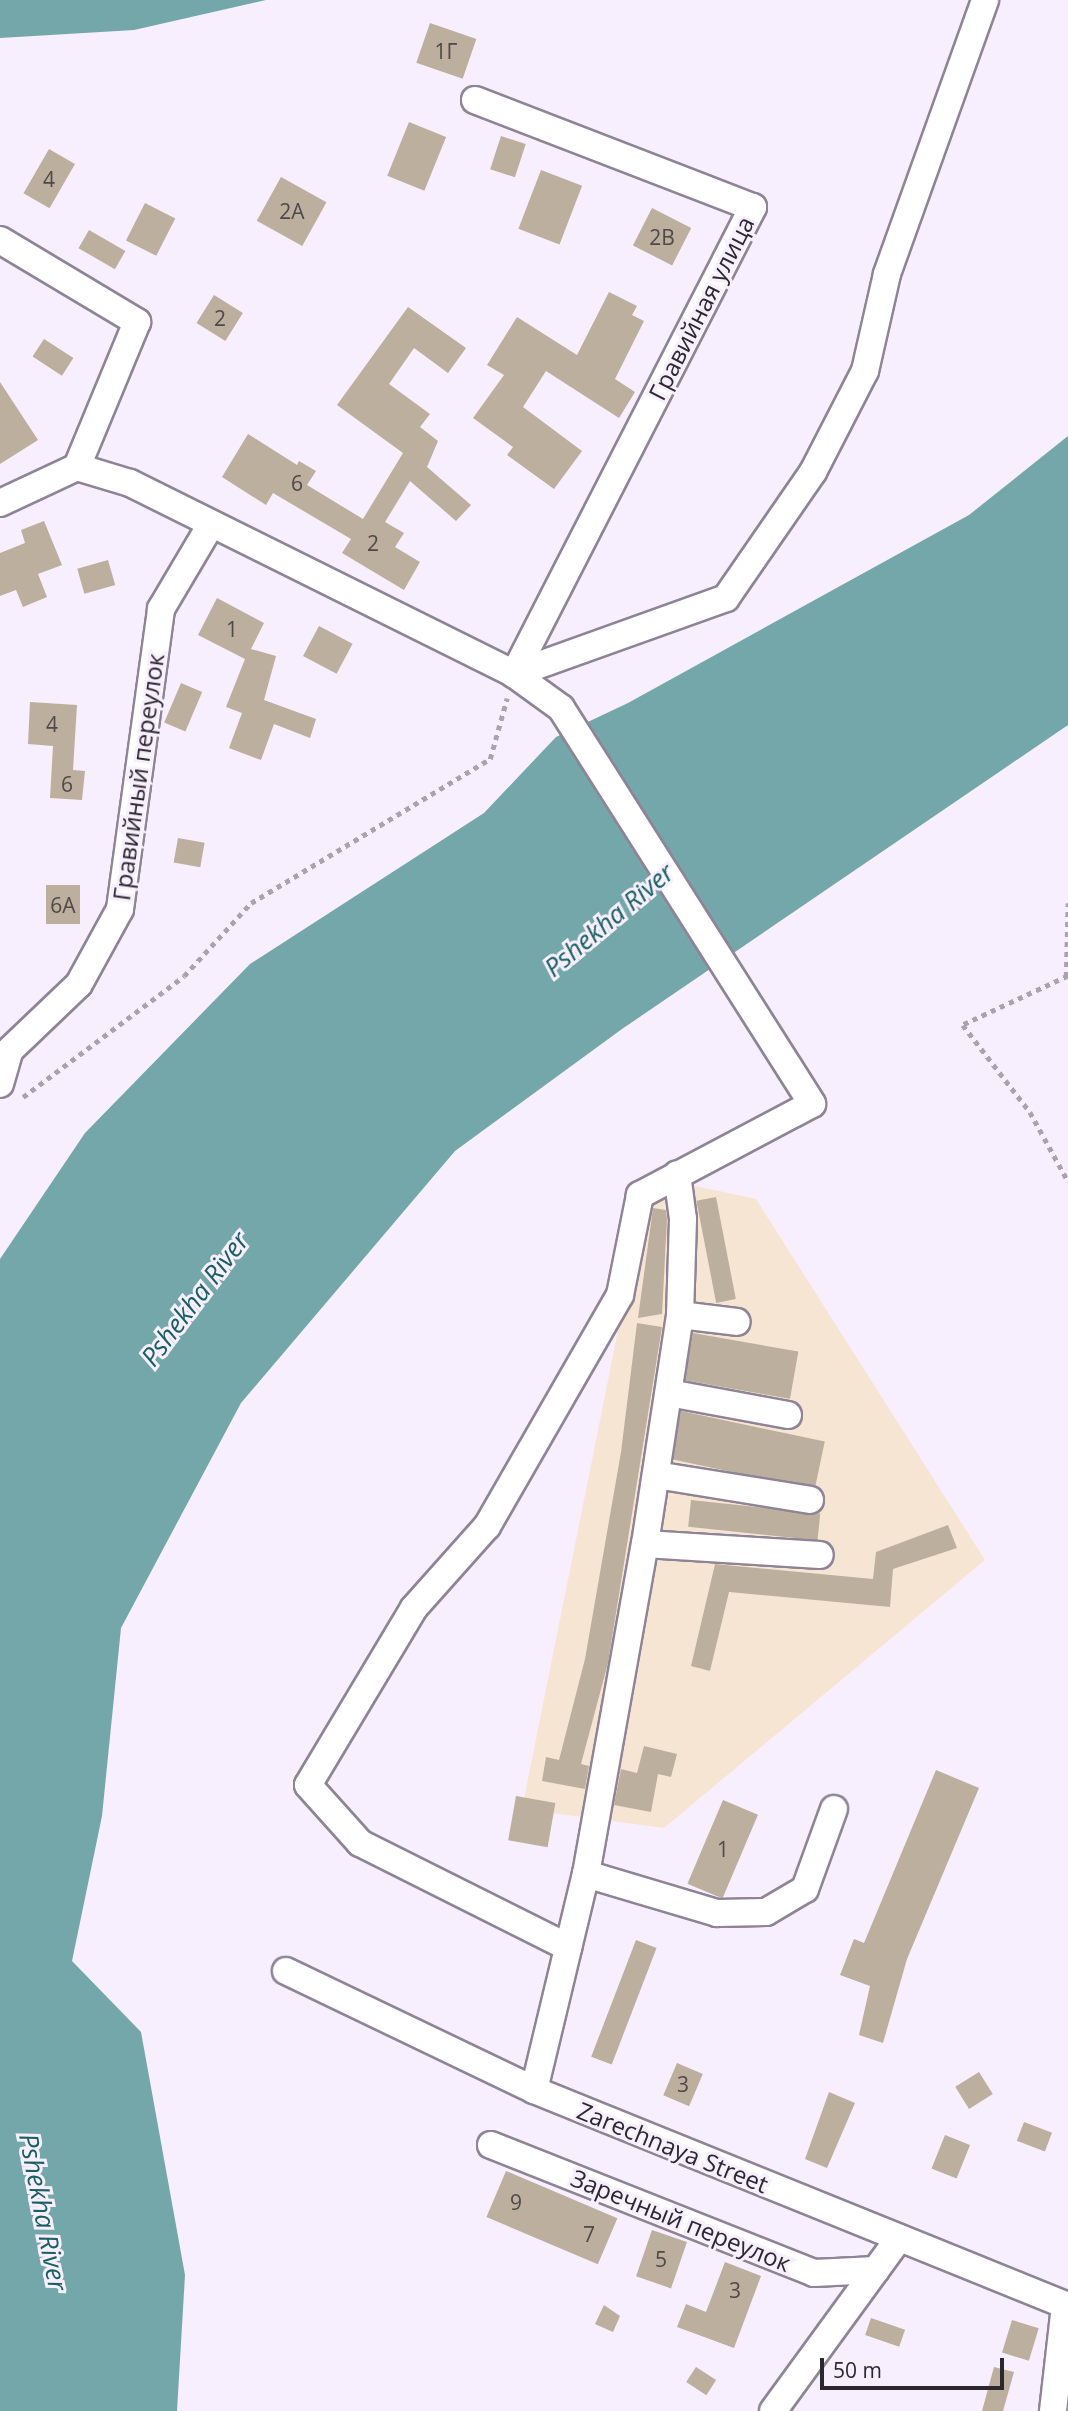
<!DOCTYPE html>
<html>
<head>
<meta charset="utf-8">
<style>
	body { margin:0 }
	#map { position:relative; width:1068px; height:2411px; overflow:hidden; background:#f7eefe; font-family:"Open Sans",sans-serif }
	div>[style] { position:absolute }
	.industrial>* { inset:0; background:#f7e5d4 }
	.water>* { inset:0; background:#73a7a9 }
	.building>* { inset:0; background:#bcaf9d; transform-origin:0 0 }
	.path>* { height:4.5px; margin-top:-2.25px; transform-origin:0; background:repeating-linear-gradient(90deg,#aaa3af 0 5px,transparent 0 10px) }
	.roads { filter:drop-shadow(2px 0 #8f8497) drop-shadow(-2px 0 #8f8497) drop-shadow(0 2px #8f8497) drop-shadow(0 -2px #8f8497) }
	.minor>* { height:26px; margin:-13px; padding:0 13px; transform-origin:13px; border-radius:13px; background:#fff }
	span { translate:-50% -50%; white-space:nowrap; text-align:center; line-height:1.15; -webkit-text-stroke:6px #f7eefe; paint-order:stroke }
	.number-label { font-size:21px; color:#4f494a }
	.number-label span { -webkit-text-stroke-width:0 }
	.street-label { font-size:24px; color:#2b272e }
	.water-label { font-size:26px; color:#175f62; font-style:italic }
	.scale { position:absolute; left:820px; top:2358px; width:184px; height:32px; box-sizing:border-box; border:4px solid #2b272e; border-top:0; padding-left:9px; font-size:21px; line-height:24px; white-space:nowrap; color:#2b272e; -webkit-text-stroke:5px #f7eefe; paint-order:stroke }
</style>
</head>
<body>
<div id="map">
	<div class="industrial">
		<i style="clip-path:polygon(649px 1176px,756px 1199px,985px 1560px,664px 1828px,522px 1809px)"></i>
	</div>
	<div class="water">
		<i style="clip-path:polygon(0 0,266px 0,134px 30px,0 38px)"></i>
		<i style="clip-path:polygon(1068px 436px,1068px 725px,622px 1029px,455px 1151px,241px 1403px,121px 1628px,102px 1816px,72px 1961px,141px 2032px,185px 2275px,177px 2411px,0 2411px,0 1259px,85px 1133px,250px 964px,484px 813px,556px 737px,628px 703px,969px 515px)"></i>
	</div>
	<div class="building">
		<i style="left:430px;top:23px;width:49px;height:42px;rotate:19deg"></i>
		<i style="left:409px;top:122px;width:40px;height:58px;rotate:22deg"></i>
		<i style="left:501px;top:136px;width:26px;height:35px;rotate:18deg"></i>
		<i style="left:49px;top:149px;width:30px;height:51px;rotate:30deg"></i>
		<i style="left:541px;top:170px;width:44px;height:63px;rotate:21deg"></i>
		<i style="left:281px;top:177px;width:52px;height:50px;rotate:29deg"></i>
		<i style="left:145px;top:203px;width:34px;height:42px;rotate:27deg"></i>
		<i style="left:652px;top:208px;width:44px;height:42px;rotate:27deg"></i>
		<i style="left:89px;top:230px;width:42px;height:21px;rotate:30deg"></i>
		<i style="clip-path:polygon(609px 292px,637px 306px,632px 315px,644px 321px,615px 379px,635px 392px,619px 418px,546px 371px,523px 407px,582px 451px,554px 489px,507px 455px,513px 447px,473px 418px,504px 375px,487px 365px,517px 317px,577px 355px)"></i>
		<i style="left:214px;top:295px;width:34px;height:33px;rotate:32deg"></i>
		<i style="clip-path:polygon(408px 307px,466px 348px,448px 373px,414px 348px,389px 384px,430px 414px,420px 427px,438px 441px,427px 467px,471px 505px,456px 521px,410px 481px,385px 522px,404px 533px,395px 547px,420px 562px,404px 590px,342px 553px,351px 539px,273px 493px,266px 505px,222px 477px,248px 434px,297px 465px,299px 461px,316px 471px,307px 485px,363px 519px,403px 453px,337px 405px)"></i>
		<i style="left:44px;top:339px;width:35px;height:21px;rotate:33deg"></i>
		<i style="clip-path:polygon(0 382px,38px 440px,0 464px)"></i>
		<i style="clip-path:polygon(44px 521px,62px 565px,38px 574px,47px 597px,23px 607px,16px 590px,0 596px,0 553px,25px 543px,21px 530px)"></i>
		<i style="left:108px;top:560px;width:26px;height:32px;rotate:74deg"></i>
		<i style="clip-path:polygon(217px 598px,264px 623px,251px 649px,276px 656px,264px 700px,316px 719px,310px 738px,274px 724px,261px 760px,229px 748px,242px 713px,226px 707px,245px 659px,198px 635px)"></i>
		<i style="left:319px;top:626px;width:38px;height:34px;rotate:28deg"></i>
		<i style="left:181px;top:683px;width:23px;height:43px;rotate:23deg"></i>
		<i style="clip-path:polygon(30px 702px,77px 705px,73px 770px,85px 771px,82px 800px,50px 798px,53px 746px,28px 744px)"></i>
		<i style="left:178px;top:838px;width:27px;height:25px;rotate:10deg"></i>
		<i style="left:80px;top:885px;width:39px;height:34px;rotate:90deg"></i>
		<i style="left:716px;top:1197px;width:104px;height:20px;rotate:79deg"></i>
		<i style="clip-path:polygon(653px 1208px,666px 1210px,667px 1220px,662px 1314px,638px 1318px)"></i>
		<i style="clip-path:polygon(637px 1323px,662px 1327px,608px 1663px,581px 1764px,589px 1766px,585px 1789px,542px 1781px,546px 1757px,559px 1760px,585px 1659px,621px 1452px)"></i>
		<i style="left:693px;top:1333px;width:107px;height:48px;rotate:10deg"></i>
		<i style="left:681px;top:1411px;width:147px;height:49px;rotate:12deg"></i>
		<i style="left:691px;top:1500px;width:130px;height:27px;rotate:6deg"></i>
		<i style="clip-path:polygon(948px 1525px,957px 1548px,893px 1569px,890px 1607px,729px 1592px,710px 1671px,691px 1666px,715px 1564px,873px 1579px,876px 1552px)"></i>
		<i style="clip-path:polygon(644px 1746px,677px 1754px,671px 1777px,658px 1774px,651px 1812px,614px 1805px,621px 1769px,637px 1773px)"></i>
		<i style="clip-path:polygon(936px 1770px,979px 1788px,907px 1959px,883px 2043px,859px 2035px,870px 1986px,840px 1975px,854px 1939px,864px 1943px)"></i>
		<i style="left:516px;top:1796px;width:40px;height:45px;rotate:10deg"></i>
		<i style="left:723px;top:1800px;width:38px;height:91px;rotate:23deg"></i>
		<i style="left:636px;top:1940px;width:22px;height:125px;rotate:21deg"></i>
		<i style="left:677px;top:2063px;width:28px;height:35px;rotate:23deg"></i>
		<i style="left:979px;top:2072px;width:26px;height:28px;rotate:58deg"></i>
		<i style="clip-path:polygon(829px 2092px,855px 2103px,827px 2168px,805px 2159px)"></i>
		<i style="left:1024px;top:2122px;width:30px;height:20px;rotate:21deg"></i>
		<i style="left:945px;top:2135px;width:27px;height:36px;rotate:22deg"></i>
		<i style="left:506px;top:2171px;width:121px;height:50px;rotate:23deg"></i>
		<i style="left:652px;top:2230px;width:37px;height:49px;rotate:19deg"></i>
		<i style="clip-path:polygon(725px 2262px,761px 2276px,734px 2348px,677px 2327px,686px 2304px,706px 2312px)"></i>
		<i style="clip-path:polygon(604px 2305px,620px 2316px,613px 2332px,595px 2324px)"></i>
		<i style="left:871px;top:2318px;width:36px;height:18px;rotate:19deg"></i>
		<i style="left:1012px;top:2320px;width:28px;height:34px;rotate:17deg"></i>
		<i style="left:696px;top:2367px;width:24px;height:18px;rotate:33deg"></i>
		<i style="clip-path:polygon(994px 2367px,1014px 2372px,1003px 2411px,982px 2411px)"></i>
	</div>
	<div class="path">
		<i style="left:1068px;top:976px;width:116px;rotate:155deg"></i>
		<i style="left:963px;top:1025px;width:110px;rotate:52.4deg"></i>
		<i style="left:1030px;top:1112px;width:79px;rotate:61.2deg"></i>
		<i style="left:1066px;top:977px;width:74px;rotate:-88.5deg"></i>
		<i style="left:23px;top:1097px;width:201px;rotate:-36.9deg"></i>
		<i style="left:184px;top:976px;width:99px;rotate:-47.5deg"></i>
		<i style="left:251px;top:903px;width:279px;rotate:-31.1deg"></i>
		<i style="left:490px;top:759px;width:63px;rotate:-74.4deg"></i>
	</div>
	<div class="roads">
		<div class="minor">
			<i style="left:475px;top:100px;width:298px;rotate:21.1deg"></i>
			<i style="left:753px;top:207px;width:525px;rotate:117.1deg"></i>
			<i style="left:0;top:240px;width:160px;rotate:30.9deg"></i>
			<i style="left:137px;top:322px;width:157px;rotate:112.5deg"></i>
			<i style="left:0;top:503px;width:85px;rotate:-25.1deg"></i>
			<i style="left:77px;top:467px;width:55px;rotate:16.8deg"></i>
			<i style="left:130px;top:483px;width:429px;rotate:26.4deg"></i>
			<i style="left:514px;top:674px;width:58px;rotate:35.9deg"></i>
			<i style="left:561px;top:708px;width:469px;rotate:57.6deg"></i>
			<i style="left:812px;top:1104px;width:195px;rotate:152.1deg"></i>
			<i style="left:640px;top:1195px;width:102px;rotate:101.3deg"></i>
			<i style="left:620px;top:1295px;width:267px;rotate:119.9deg"></i>
			<i style="left:487px;top:1526px;width:110px;rotate:131.7deg"></i>
			<i style="left:414px;top:1608px;width:206px;rotate:120.9deg"></i>
			<i style="left:308px;top:1785px;width:78px;rotate:48.1deg"></i>
			<i style="left:360px;top:1843px;width:233px;rotate:26.6deg"></i>
			<i style="left:514px;top:674px;width:225px;rotate:-19.7deg"></i>
			<i style="left:726px;top:598px;width:153px;rotate:-55.4deg"></i>
			<i style="left:813px;top:472px;width:114px;rotate:-62.8deg"></i>
			<i style="left:865px;top:371px;width:99px;rotate:-77.2deg"></i>
			<i style="left:887px;top:274px;width:291px;rotate:-70.3deg"></i>
			<i style="left:0;top:1084px;width:35px;rotate:-74deg"></i>
			<i style="left:10px;top:1050px;width:95px;rotate:-43.7deg"></i>
			<i style="left:79px;top:984px;width:85px;rotate:-61.3deg"></i>
			<i style="left:120px;top:909px;width:303px;rotate:-82.2deg"></i>
			<i style="left:161px;top:609px;width:96px;rotate:-59.4deg"></i>
			<i style="left:680px;top:1315px;width:57px;rotate:7deg"></i>
			<i style="left:669px;top:1393px;width:121px;rotate:10.5deg"></i>
			<i style="left:656px;top:1475px;width:156px;rotate:9.2deg"></i>
			<i style="left:645px;top:1544px;width:175px;rotate:3.6deg"></i>
			<i style="left:586px;top:1874px;width:137px;rotate:16.6deg"></i>
			<i style="left:717px;top:1913px;width:49px;rotate:-1.2deg"></i>
			<i style="left:766px;top:1912px;width:45px;rotate:-30.5deg"></i>
			<i style="left:805px;top:1889px;width:85px;rotate:-70.1deg"></i>
			<i style="left:286px;top:1971px;width:275px;rotate:25.6deg"></i>
			<i style="left:534px;top:2090px;width:576px;rotate:22.02deg"></i>
			<i style="left:534px;top:2090px;width:222px;rotate:-76.5deg"></i>
			<i style="left:586px;top:1874px;width:335px;rotate:-79.9deg"></i>
			<i style="left:645px;top:1544px;width:232px;rotate:-81.3deg"></i>
			<i style="left:680px;top:1315px;width:96px;rotate:-88.2deg"></i>
			<i style="left:683px;top:1219px;width:45px;rotate:-97.6deg"></i>
			<i style="left:491px;top:2145px;width:347px;rotate:21.6deg"></i>
			<i style="left:814px;top:2273px;width:62px;rotate:-2.8deg"></i>
			<i style="left:773px;top:2411px;width:214px;rotate:-53.9deg"></i>
			<i style="left:1053px;top:2411px;width:107px;rotate:-83.5deg"></i>
		</div>
	</div>
	<div class="number-label">
		<span style="left:446px;top:51px">1Г</span>
		<span style="left:49px;top:179px">4</span>
		<span style="left:292px;top:211px">2А</span>
		<span style="left:662px;top:237px">2В</span>
		<span style="left:220px;top:318px">2</span>
		<span style="left:297px;top:483px">6</span>
		<span style="left:373px;top:543px">2</span>
		<span style="left:232px;top:629px">1</span>
		<span style="left:52px;top:724px">4</span>
		<span style="left:67px;top:784px">6</span>
		<span style="left:63px;top:905px">6А</span>
		<span style="left:723px;top:1849px">1</span>
		<span style="left:683px;top:2084px">3</span>
		<span style="left:516px;top:2202px">9</span>
		<span style="left:589px;top:2234px">7</span>
		<span style="left:661px;top:2259px">5</span>
		<span style="left:735px;top:2290px">3</span>
	</div>
	<div class="street-label">
		<span style="left:701px;top:308px;rotate:-63deg">Гравийная улица</span>
		<span style="left:138px;top:777px;rotate:-82deg">Гравийный переулок</span>
		<span style="left:673px;top:2147px;rotate:22deg">Zarechnaya Street</span>
		<span style="left:681px;top:2220px;rotate:22deg">Заречный переулок</span>
	</div>
	<div class="water-label">
		<span style="left:609px;top:920px;rotate:-40deg">Pshekha River</span>
		<span style="left:195px;top:1299px;rotate:-53deg">Pshekha River</span>
		<span style="left:43px;top:2212px;rotate:79deg">Pshekha River</span>
	</div>
	<div class="scale">50 m</div>
</div>
</body>
</html>
